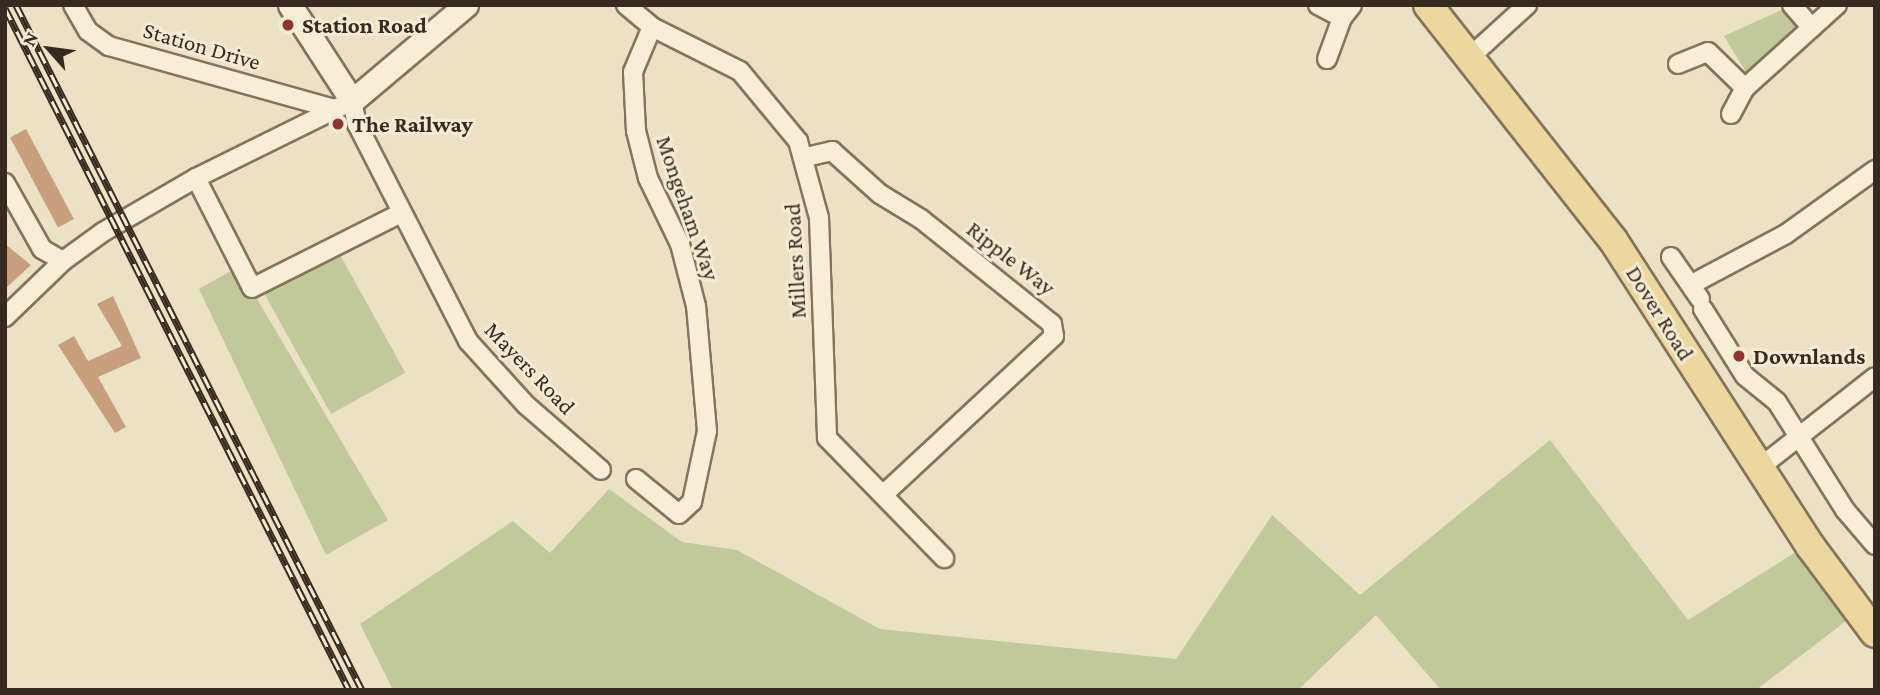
<!DOCTYPE html>
<html>
<head>
<meta charset="utf-8">
<style>
	body { margin:0 }
	#map { position:relative; width:1880px; height:695px; overflow:hidden; background:#ebe1c5; font-family:"Crimson Pro",serif }
	div>[style] { position:absolute }
	.green>* { inset:0; background:#c1c899; transform-origin:0 0 }
	.building>* { inset:0; background:#c79f7d; transform-origin:0 0 }
	.roads { filter:drop-shadow(2px 0 #85735c) drop-shadow(-2px 0 #85735c) drop-shadow(0 2px #85735c) drop-shadow(0 -2px #85735c) }
	.minor>* { height:18px; margin:-9px; padding:0 9px; transform-origin:9px; border-radius:9px; background:#f6eed7 }
	.tertiary>* { height:23px; margin:-11.5px; padding:0 11.5px; transform-origin:11.5px; border-radius:11.5px; background:#f6eed7 }
	.primary>* { height:28px; margin:-14px; padding:0 14px; transform-origin:14px; border-radius:14px; background:#ecd79f }
	.rail>* { height:7px; margin-top:-3.5px; transform-origin:0; background:repeating-linear-gradient(90deg,#f3ebd4 0 13px,#362b1f 0 26px); box-sizing:border-box; border-block:2px solid #362b1f }
	.dots>* { width:19px; height:19px; translate:-50% -50%; box-sizing:border-box; border:4px solid #f3ebd4; border-radius:50% }
	span { translate:-50% -50%; white-space:nowrap; text-align:center; line-height:1.15; -webkit-text-stroke:6px #f3ebd4; paint-order:stroke }
	.poi-label { font-size:23px; color:#362b1f; font-weight:700 }
	.left { translate:0 -50%; text-align:left }
	.street-label { font-size:23px; color:#362b1f }
	.frame { position:absolute; inset:0; border:7px solid #362b1f; pointer-events:none }
	.north { position:absolute; left:14px; top:14px; width:70px; height:70px; -webkit-text-stroke:5px #f3ebd4; paint-order:stroke; rotate:298deg; font-size:19px; font-weight:700; line-height:28px; text-align:center; color:#362b1f }
	.north::after { content:''; display:block; margin:auto; width:24px; height:32px; background:#362b1f; clip-path:polygon(50% 0,100% 100%,50% 72%,0 100%) }
</style>
</head>
<body>
<div id="map">
	<div class="green">
		<i style="clip-path:polygon(1784px 9px,1799px 26px,1746px 72px,1724px 36px)"></i>
		<i style="left:339px;top:253px;width:137px;height:85px;rotate:61deg"></i>
		<i style="clip-path:polygon(238px 267px,388px 520px,326px 555px,199px 289px)"></i>
		<i style="clip-path:polygon(1550px 440px,1688px 620px,1799px 550px,1846px 621px,1756px 690px,1441px 690px,1376px 615px,1298px 690px,393px 690px,360px 624px,513px 521px,550px 553px,609px 489px,682px 542px,737px 550px,880px 629px,1176px 659px,1272px 515px,1360px 595px)"></i>
	</div>
	<div class="building">
		<i style="left:26px;top:129px;width:102px;height:18px;rotate:62deg"></i>
		<i style="clip-path:polygon(5px 244px,31px 265px,5px 289px)"></i>
		<i style="clip-path:polygon(113px 296px,141px 358px,98px 377px,126px 427px,115px 433px,58px 345px,74px 336px,88px 361px,122px 346px,97px 304px)"></i>
	</div>
	<div class="roads">
		<div class="minor">
			<i style="left:73px;top:5px;width:30px;rotate:60deg"></i>
			<i style="left:88px;top:31px;width:26px;rotate:36deg"></i>
			<i style="left:109px;top:46px;width:234px;rotate:15.6deg"></i>
			<i style="left:626px;top:5px;width:34px;rotate:40deg"></i>
			<i style="left:652px;top:27px;width:98px;rotate:26.6deg"></i>
			<i style="left:740px;top:71px;width:91px;rotate:50.4deg"></i>
			<i style="left:798px;top:141px;width:80px;rotate:74.7deg"></i>
			<i style="left:819px;top:218px;width:220px;rotate:87.9deg"></i>
			<i style="left:827px;top:438px;width:168px;rotate:45.7deg"></i>
			<i style="left:1318px;top:5px;width:27px;rotate:28deg"></i>
			<i style="left:1792px;top:5px;width:30px;rotate:49deg"></i>
			<i style="left:1471px;top:56px;width:76px;rotate:-42.3deg"></i>
			<i style="left:1327px;top:59px;width:44px;rotate:-69.9deg"></i>
			<i style="left:1342px;top:18px;width:16px;rotate:-52deg"></i>
			<i style="left:1678px;top:64px;width:32px;rotate:-22deg"></i>
			<i style="left:1708px;top:52px;width:52px;rotate:44.2deg"></i>
			<i style="left:1731px;top:114px;width:30px;rotate:-62deg"></i>
			<i style="left:1745px;top:88px;width:124px;rotate:-42.1deg"></i>
			<i style="left:806px;top:157px;width:27px;rotate:-13deg"></i>
			<i style="left:832px;top:151px;width:64px;rotate:41.9deg"></i>
			<i style="left:880px;top:194px;width:48px;rotate:31.4deg"></i>
			<i style="left:921px;top:219px;width:168px;rotate:38.7deg"></i>
			<i style="left:1052px;top:324px;width:12px;rotate:81deg"></i>
			<i style="left:1054px;top:336px;width:233px;rotate:137.1deg"></i>
			<i style="left:196px;top:178px;width:123px;rotate:63deg"></i>
			<i style="left:252px;top:288px;width:167px;rotate:-26.7deg"></i>
			<i style="left:5px;top:183px;width:76px;rotate:60.7deg"></i>
			<i style="left:42px;top:249px;width:24px;rotate:30deg"></i>
			<i style="left:1671px;top:257px;width:51px;rotate:55.4deg"></i>
			<i style="left:1692px;top:284px;width:106px;rotate:-28deg"></i>
			<i style="left:1786px;top:234px;width:110px;rotate:-35.7deg"></i>
			<i style="left:1703px;top:309px;width:79px;rotate:57.9deg"></i>
			<i style="left:1745px;top:376px;width:41px;rotate:39.1deg"></i>
			<i style="left:1777px;top:402px;width:128px;rotate:57.8deg"></i>
			<i style="left:1845px;top:510px;width:46px;rotate:49.4deg"></i>
			<i style="left:5px;top:317px;width:81px;rotate:-44deg"></i>
			<i style="left:63px;top:261px;width:49px;rotate:-35.9deg"></i>
			<i style="left:103px;top:232px;width:108px;rotate:-30.1deg"></i>
			<i style="left:196px;top:178px;width:174px;rotate:-26.3deg"></i>
			<i style="left:352px;top:101px;width:24px;rotate:78deg"></i>
			<i style="left:357px;top:124px;width:244px;rotate:62.9deg"></i>
			<i style="left:468px;top:341px;width:86px;rotate:47.8deg"></i>
			<i style="left:526px;top:405px;width:99px;rotate:40.9deg"></i>
			<i style="left:1759px;top:468px;width:147px;rotate:-38.1deg"></i>
			<i style="left:636px;top:479px;width:55px;rotate:39.1deg"></i>
			<i style="left:679px;top:514px;width:18px;rotate:-43deg"></i>
			<i style="left:692px;top:502px;width:73px;rotate:-78.1deg"></i>
			<i style="left:707px;top:431px;width:125px;rotate:-95deg"></i>
			<i style="left:696px;top:306px;width:64px;rotate:-104.5deg"></i>
			<i style="left:680px;top:244px;width:73px;rotate:-115.9deg"></i>
			<i style="left:648px;top:178px;width:49px;rotate:-104.3deg"></i>
			<i style="left:636px;top:131px;width:59px;rotate:-92.9deg"></i>
			<i style="left:633px;top:72px;width:49px;rotate:-67.1deg"></i>
		</div>
		<div class="tertiary">
			<i style="left:290px;top:5px;width:114px;rotate:57.1deg"></i>
			<i style="left:352px;top:101px;width:149px;rotate:-40.1deg"></i>
		</div>
		<div class="primary">
			<i style="left:1428px;top:5px;width:299px;rotate:51.8deg"></i>
			<i style="left:1613px;top:240px;width:365px;rotate:57.2deg"></i>
			<i style="left:1811px;top:547px;width:107px;rotate:53.3deg"></i>
		</div>
	</div>
	<div class="rail">
		<i style="left:16px;top:5px;width:767px;rotate:63.2deg"></i>
		<i style="left:5px;top:8px;width:764px;rotate:63.23deg"></i>
	</div>
	<div class="dots">
		<i style="left:288px;top:25px;background:#8f3430"></i>
		<i style="left:338px;top:124px;background:#8f3430"></i>
		<i style="left:1739px;top:356px;background:#8f3430"></i>
	</div>
	<div class="poi-label">
		<span class="left" style="left:302px;top:25px">Station Road</span>
		<span class="left" style="left:352px;top:124px">The Railway</span>
		<span class="left" style="left:1753px;top:356px">Downlands</span>
	</div>
	<div class="street-label">
		<span style="left:202px;top:46px;rotate:16deg">Station Drive</span>
		<span style="left:688px;top:208px;rotate:71deg">Mongeham Way</span>
		<span style="left:1011px;top:258px;rotate:38deg">Ripple Way</span>
		<span style="left:795px;top:261px;rotate:-93deg">Millers Road</span>
		<span style="left:1660px;top:313px;rotate:58deg">Dover Road</span>
		<span style="left:530px;top:368px;rotate:46deg">Mayers Road</span>
	</div>
	<div class="frame"></div>
	<div class="north">N</div>
</div>
</body>
</html>
